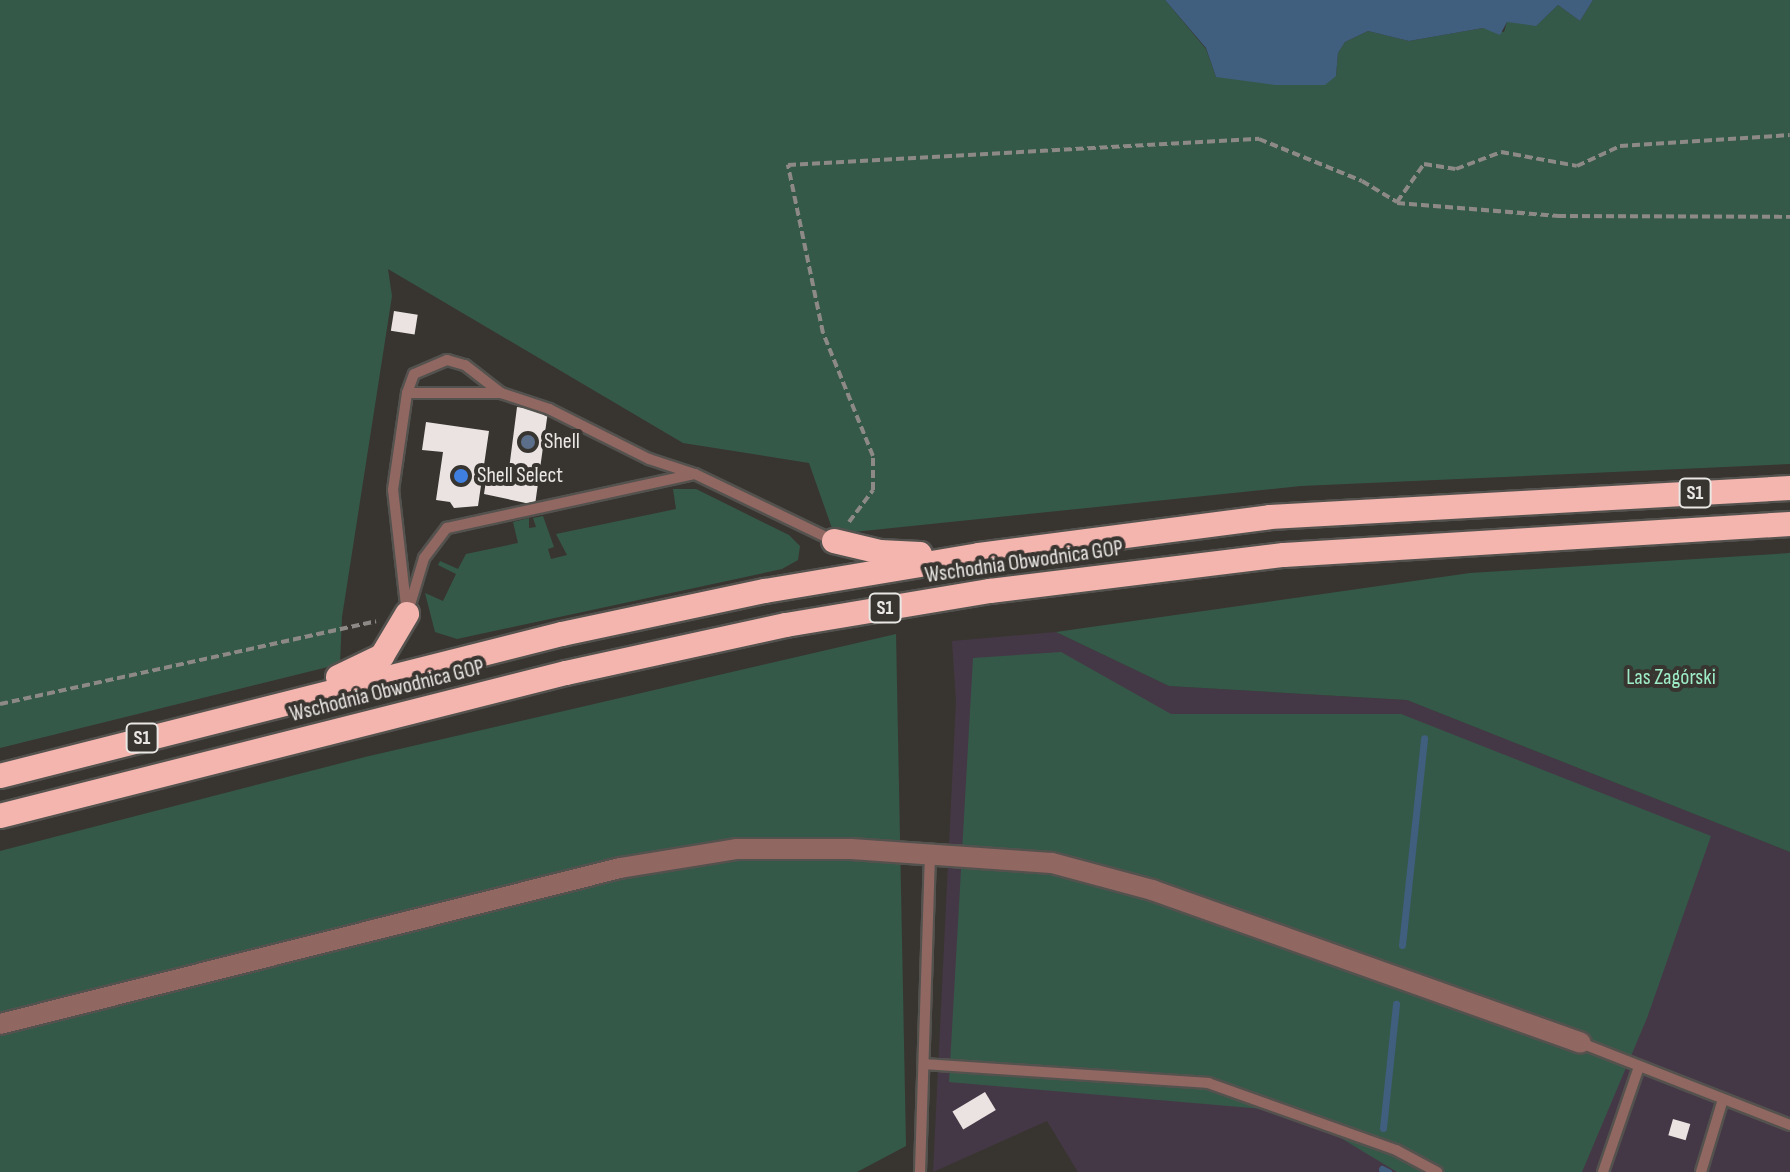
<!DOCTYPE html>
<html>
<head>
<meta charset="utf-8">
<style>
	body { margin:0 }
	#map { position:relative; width:1790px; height:1172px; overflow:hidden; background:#383531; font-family:"Sofia Sans Condensed",sans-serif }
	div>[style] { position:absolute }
	.industrial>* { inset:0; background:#453846 }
	.green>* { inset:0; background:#355948 }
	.water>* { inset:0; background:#405e7e }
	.stream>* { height:7px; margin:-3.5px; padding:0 3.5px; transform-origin:3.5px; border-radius:3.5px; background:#405e7e }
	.building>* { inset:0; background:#eae3e1; transform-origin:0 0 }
	.path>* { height:4px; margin-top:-2px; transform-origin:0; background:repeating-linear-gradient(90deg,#8c8986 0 8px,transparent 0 12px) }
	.roads { filter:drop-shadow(2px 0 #54524e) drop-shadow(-2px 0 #54524e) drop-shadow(0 2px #54524e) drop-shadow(0 -2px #54524e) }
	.lane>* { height:10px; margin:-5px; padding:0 5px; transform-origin:5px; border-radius:5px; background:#916762 }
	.street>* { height:20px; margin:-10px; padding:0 10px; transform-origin:10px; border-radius:10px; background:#916762 }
	.highway>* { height:24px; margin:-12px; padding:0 12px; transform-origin:12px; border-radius:12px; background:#f4b5af }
	.dots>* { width:22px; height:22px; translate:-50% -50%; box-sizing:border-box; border:4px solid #383531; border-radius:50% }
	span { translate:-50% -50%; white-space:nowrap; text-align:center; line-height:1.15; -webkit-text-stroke:8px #383531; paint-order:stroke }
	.shield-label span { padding:2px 6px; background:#383531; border:2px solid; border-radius:6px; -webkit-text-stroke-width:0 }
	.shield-label { font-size:20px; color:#eae8e5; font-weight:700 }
	.poi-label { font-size:22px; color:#eae8e5 }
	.left { translate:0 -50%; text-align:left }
	.street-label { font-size:22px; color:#eae8e5 }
	.park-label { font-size:22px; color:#9eecc6 }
</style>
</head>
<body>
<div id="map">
	<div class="industrial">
		<i style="clip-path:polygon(1056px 632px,1169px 686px,1407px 700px,1790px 852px,1790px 1172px,1078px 1172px,1047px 1121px,933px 1172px,956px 701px,952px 641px)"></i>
	</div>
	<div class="green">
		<i style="clip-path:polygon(0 0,1165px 0,1206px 49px,1216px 77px,1336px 76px,1338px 53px,1345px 42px,1368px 31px,1409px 41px,1483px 28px,1504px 32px,1507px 22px,1541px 21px,1558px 5px,1580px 21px,1593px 0,1790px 0,1790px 464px,1301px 486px,834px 534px,809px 463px,683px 443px,388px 269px,392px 296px,342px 617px,340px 664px,0 748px)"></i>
		<i style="clip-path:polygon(673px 489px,696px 489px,789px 535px,800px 546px,798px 560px,782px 569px,457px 639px,435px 632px,425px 593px,443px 601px,456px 574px,438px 565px,440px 561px,458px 569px,466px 554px,518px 543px,513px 522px,529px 518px,529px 528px,536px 527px,533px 518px,543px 516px,554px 547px,548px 549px,551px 559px,567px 555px,556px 534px,676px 509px)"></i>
		<i style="clip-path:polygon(1790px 553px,1790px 852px,1407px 700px,1169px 686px,1056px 632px,1470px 573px)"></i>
		<i style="clip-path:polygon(896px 634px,906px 1146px,857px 1172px,0 1172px,0 851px,365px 757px)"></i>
		<i style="clip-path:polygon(1061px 652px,1171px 714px,1401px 714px,1711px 836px,1647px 1018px,1582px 1172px,1397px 1172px,1298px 1112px,949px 1082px,973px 658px)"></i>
	</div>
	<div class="water">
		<i style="clip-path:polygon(1165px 0,1593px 0,1580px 21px,1558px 5px,1536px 26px,1507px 22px,1500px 35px,1483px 28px,1409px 41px,1368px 31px,1345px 42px,1338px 53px,1336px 76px,1325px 85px,1275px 85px,1216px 77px,1206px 48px)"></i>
	</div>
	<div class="stream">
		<i style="left:1402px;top:945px;width:208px;rotate:-83.9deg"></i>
		<i style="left:1383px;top:1128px;width:125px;rotate:-84deg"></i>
		<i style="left:1382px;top:1169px;width:7px;rotate:27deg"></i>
	</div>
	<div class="building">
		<i style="left:394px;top:311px;width:24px;height:20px;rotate:9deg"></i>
		<i style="clip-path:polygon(517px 407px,548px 411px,535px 505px,484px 494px,487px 474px,508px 477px)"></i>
		<i style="clip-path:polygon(426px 422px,489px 431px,478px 506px,454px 508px,450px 502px,436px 500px,443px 452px,422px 450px)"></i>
		<i style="left:985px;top:1092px;width:21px;height:38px;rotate:59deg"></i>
		<i style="left:1673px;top:1119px;width:18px;height:17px;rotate:16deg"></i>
	</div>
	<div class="path">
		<i style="left:1397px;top:203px;width:162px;rotate:4.6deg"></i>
		<i style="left:1558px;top:216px;width:232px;rotate:0.2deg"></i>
		<i style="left:849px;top:522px;width:40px;rotate:-53deg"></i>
		<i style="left:873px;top:490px;width:34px;rotate:-90deg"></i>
		<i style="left:873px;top:456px;width:133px;rotate:-112.1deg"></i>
		<i style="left:823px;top:333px;width:172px;rotate:-101.8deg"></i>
		<i style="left:788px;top:165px;width:472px;rotate:-3.2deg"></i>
		<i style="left:1259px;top:139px;width:111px;rotate:22.2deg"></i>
		<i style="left:1362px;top:181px;width:41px;rotate:31deg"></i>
		<i style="left:1397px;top:202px;width:47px;rotate:-54.6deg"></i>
		<i style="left:1424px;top:164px;width:32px;rotate:9deg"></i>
		<i style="left:1456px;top:169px;width:48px;rotate:-20.7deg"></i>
		<i style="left:1501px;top:152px;width:77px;rotate:10.4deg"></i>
		<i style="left:1577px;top:166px;width:47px;rotate:-24.9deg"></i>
		<i style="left:1620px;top:146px;width:170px;rotate:-3.7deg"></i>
		<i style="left:0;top:704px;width:385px;rotate:-12.4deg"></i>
	</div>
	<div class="roads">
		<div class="lane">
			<i style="left:407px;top:393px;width:20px;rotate:-70deg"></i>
			<i style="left:414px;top:374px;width:36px;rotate:-23deg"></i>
			<i style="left:447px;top:360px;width:19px;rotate:16deg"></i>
			<i style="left:465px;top:365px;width:46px;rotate:37.9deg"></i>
			<i style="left:409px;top:608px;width:52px;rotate:-73.3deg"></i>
			<i style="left:424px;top:558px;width:38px;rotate:-53deg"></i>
			<i style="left:447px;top:528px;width:254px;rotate:-12.3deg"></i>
			<i style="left:695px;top:474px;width:154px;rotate:25.7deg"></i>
			<i style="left:407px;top:614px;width:125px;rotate:-96.4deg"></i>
			<i style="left:393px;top:490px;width:98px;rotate:-81.8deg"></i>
			<i style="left:407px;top:393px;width:94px"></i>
			<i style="left:501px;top:393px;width:51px;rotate:18.4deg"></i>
			<i style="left:549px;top:409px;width:112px;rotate:26.6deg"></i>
			<i style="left:649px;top:459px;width:48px;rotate:18.1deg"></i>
			<i style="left:1581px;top:1043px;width:225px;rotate:21.4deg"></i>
			<i style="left:924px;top:1064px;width:285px;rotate:3.8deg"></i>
			<i style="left:1208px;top:1083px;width:200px;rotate:19.6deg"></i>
			<i style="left:1396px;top:1150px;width:47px;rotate:28.2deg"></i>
			<i style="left:920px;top:1172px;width:318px;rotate:-88.2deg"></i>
			<i style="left:1603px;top:1172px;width:111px;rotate:-71.1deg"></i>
			<i style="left:1701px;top:1172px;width:76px;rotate:-73.2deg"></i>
		</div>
		<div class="street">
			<i style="left:0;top:1024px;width:639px;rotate:-14.12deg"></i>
			<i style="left:620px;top:868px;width:119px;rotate:-9.2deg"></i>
			<i style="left:737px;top:849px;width:114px"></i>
			<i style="left:851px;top:849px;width:201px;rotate:4deg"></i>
			<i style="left:1052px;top:863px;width:104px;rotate:15.1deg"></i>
			<i style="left:1152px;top:890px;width:455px;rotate:19.6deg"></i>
		</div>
		<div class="highway">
			<i style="left:834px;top:541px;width:47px;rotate:13.4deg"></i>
			<i style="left:880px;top:552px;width:40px;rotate:2.9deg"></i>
			<i style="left:338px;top:677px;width:49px;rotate:-25.5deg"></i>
			<i style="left:382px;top:656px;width:49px;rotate:-59.2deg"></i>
			<i style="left:0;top:776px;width:580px;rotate:-14.18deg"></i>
			<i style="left:562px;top:634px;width:208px;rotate:-12deg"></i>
			<i style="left:765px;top:591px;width:217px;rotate:-9.5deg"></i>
			<i style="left:979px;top:555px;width:293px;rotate:-7.4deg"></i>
			<i style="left:1270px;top:517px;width:521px;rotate:-3.19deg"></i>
			<i style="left:0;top:816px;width:584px;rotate:-14.18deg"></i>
			<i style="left:566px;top:673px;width:225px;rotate:-12.3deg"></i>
			<i style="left:786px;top:625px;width:207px;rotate:-9.5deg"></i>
			<i style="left:990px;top:591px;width:296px;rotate:-7deg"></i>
			<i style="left:1284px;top:555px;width:507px;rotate:-3.51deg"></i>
		</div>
	</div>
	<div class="dots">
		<i style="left:528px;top:442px;background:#5c6f8a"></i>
		<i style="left:461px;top:476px;background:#3f7fe0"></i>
	</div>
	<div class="shield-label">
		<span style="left:1695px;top:493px">S1</span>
		<span style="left:885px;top:608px">S1</span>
		<span style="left:142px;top:738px">S1</span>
	</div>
	<div class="poi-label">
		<span class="left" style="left:544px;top:442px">Shell</span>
		<span class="left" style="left:477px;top:476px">Shell Select</span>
	</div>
	<div class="street-label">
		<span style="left:1024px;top:562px;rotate:-8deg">Wschodnia Obwodnica GOP</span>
		<span style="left:387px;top:691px;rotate:-14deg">Wschodnia Obwodnica GOP</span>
	</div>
	<div class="park-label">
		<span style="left:1671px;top:678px">Las Zagórski</span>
	</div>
</div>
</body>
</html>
